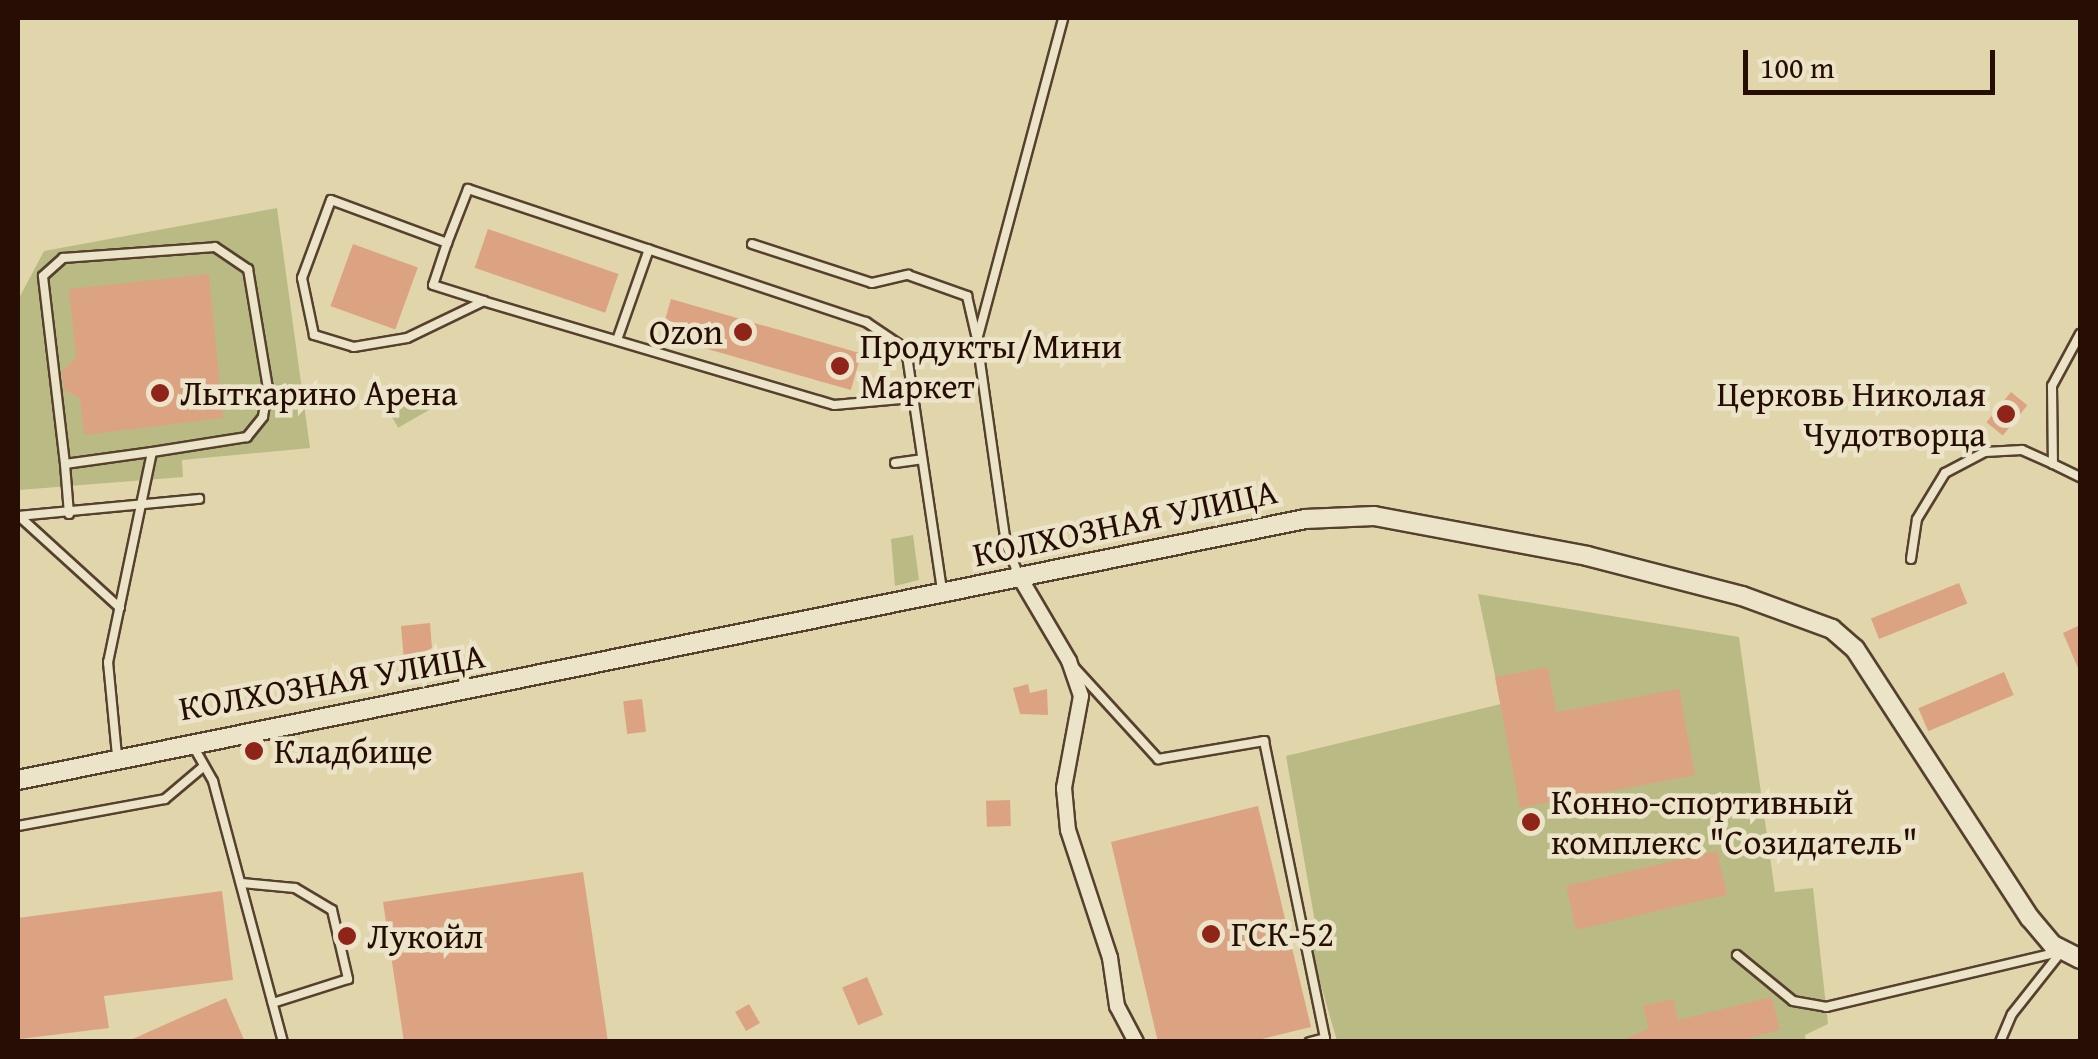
<!DOCTYPE html>
<html>
<head>
<meta charset="utf-8">
<style>
	body { margin:0 }
	#map { position:relative; width:2098px; height:1059px; overflow:hidden; background:#e1d5ac; font-family:"Gentium Book Plus",serif }
	div>[style] { position:absolute }
	.green>* { inset:0; background:#babb84; transform-origin:0 0 }
	.building>* { inset:0; background:#dca383; transform-origin:0 0 }
	.roads { filter:drop-shadow(2px 0 #56402e) drop-shadow(-2px 0 #56402e) drop-shadow(0 2px #56402e) drop-shadow(0 -2px #56402e) }
	.service>* { height:8px; margin:-4px; padding:0 4px; transform-origin:4px; border-radius:4px; background:#ece4c9 }
	.minor>* { height:14px; margin:-7px; padding:0 7px; transform-origin:7px; border-radius:7px; background:#ece4c9 }
	.tertiary>* { height:18px; margin:-9px; padding:0 9px; transform-origin:9px; border-radius:9px; background:#ece4c9 }
	.dots>* { width:28px; height:28px; translate:-50% -50%; box-sizing:border-box; border:5px solid #ece4c9; border-radius:50% }
	span { translate:-50% -50%; white-space:nowrap; text-align:center; line-height:1.15; -webkit-text-stroke:9px #ece4c9; paint-order:stroke }
	.poi-label { font-size:35px; color:#270e04 }
	.right { translate:-100% -50%; text-align:right }
	.left { translate:0 -50%; text-align:left }
	.street-label { font-size:35px; color:#270e04 }
	.frame { position:absolute; inset:0; border:20px solid #270e04; pointer-events:none }
	.scale { position:absolute; left:1743px; top:50px; width:252px; height:45px; box-sizing:border-box; border:5px solid #270e04; border-top:0; padding-left:12px; font-size:30px; line-height:35px; white-space:nowrap; color:#270e04; -webkit-text-stroke:8px #ece4c9; paint-order:stroke }
</style>
</head>
<body>
<div id="map">
	<div class="green">
		<i style="clip-path:polygon(277px 208px,310px 448px,182px 460px,183px 477px,19px 490px,18px 300px,44px 251px)"></i>
		<i style="left:418px;top:384px;width:28px;height:39px;rotate:60deg"></i>
		<i style="clip-path:polygon(913px 535px,919px 580px,895px 586px,891px 539px)"></i>
		<i style="clip-path:polygon(1478px 594px,1739px 637px,1775px 892px,1813px 888px,1828px 1024px,1805px 1035px,1806px 1042px,1337px 1041px,1306px 933px,1315px 922px,1286px 756px,1501px 704px)"></i>
	</div>
	<div class="building">
		<i style="left:488px;top:229px;width:138px;height:41px;rotate:19deg"></i>
		<i style="left:353px;top:244px;width:69px;height:66px;rotate:20deg"></i>
		<i style="clip-path:polygon(209px 274px,223px 418px,84px 435px,80px 398px,64px 390px,62px 372px,76px 357px,69px 289px)"></i>
		<i style="left:671px;top:299px;width:198px;height:38px;rotate:16deg"></i>
		<i style="left:2011px;top:392px;width:21px;height:39px;rotate:39deg"></i>
		<i style="left:1959px;top:583px;width:22px;height:95px;rotate:68deg"></i>
		<i style="clip-path:polygon(430px 623px,432px 648px,404px 661px,401px 626px)"></i>
		<i style="clip-path:polygon(2080px 625px,2080px 673px,2063px 633px)"></i>
		<i style="clip-path:polygon(1548px 667px,1556px 712px,1679px 689px,1695px 775px,1520px 808px,1495px 677px)"></i>
		<i style="left:2004px;top:672px;width:25px;height:93px;rotate:67deg"></i>
		<i style="clip-path:polygon(1028px 684px,1030px 693px,1047px 689px,1048px 715px,1020px 714px,1013px 688px)"></i>
		<i style="left:642px;top:699px;width:33px;height:19px;rotate:83deg"></i>
		<i style="left:1010px;top:800px;width:26px;height:24px;rotate:88deg"></i>
		<i style="clip-path:polygon(1258px 806px,1311px 1027px,1250px 1042px,1158px 1042px,1111px 842px)"></i>
		<i style="left:1717px;top:851px;width:45px;height:155px;rotate:77deg"></i>
		<i style="clip-path:polygon(583px 872px,608px 1042px,404px 1042px,383px 902px)"></i>
		<i style="clip-path:polygon(222px 891px,233px 980px,104px 996px,109px 1028px,20px 1039px,18px 918px)"></i>
		<i style="left:867px;top:977px;width:41px;height:27px;rotate:67deg"></i>
		<i style="clip-path:polygon(1772px 997px,1780px 1030px,1733px 1042px,1618px 1042px,1649px 1029px,1643px 1006px,1673px 999px,1678px 1020px)"></i>
		<i style="clip-path:polygon(226px 998px,245px 1042px,126px 1042px,182px 1017px)"></i>
		<i style="left:749px;top:1004px;width:22px;height:16px;rotate:60deg"></i>
	</div>
	<div class="roads">
		<div class="service">
			<i style="left:447px;top:243px;width:44px;rotate:108.4deg"></i>
			<i style="left:433px;top:285px;width:53px;rotate:17.4deg"></i>
			<i style="left:752px;top:244px;width:126px;rotate:18deg"></i>
			<i style="left:872px;top:283px;width:37px;rotate:-13deg"></i>
			<i style="left:908px;top:275px;width:63px;rotate:19.6deg"></i>
			<i style="left:967px;top:296px;width:40px;rotate:77deg"></i>
			<i style="left:2080px;top:334px;width:59px;rotate:118.3deg"></i>
			<i style="left:2052px;top:386px;width:78px;rotate:89.3deg"></i>
			<i style="left:2053px;top:464px;width:30px;rotate:26deg"></i>
			<i style="left:617px;top:340px;width:96px;rotate:-70.6deg"></i>
			<i style="left:912px;top:398px;width:78px;rotate:174.9deg"></i>
			<i style="left:834px;top:405px;width:365px;rotate:-163.5deg"></i>
			<i style="left:484px;top:301px;width:85px;rotate:154.3deg"></i>
			<i style="left:407px;top:338px;width:54px;rotate:170.4deg"></i>
			<i style="left:354px;top:347px;width:42px;rotate:-163.3deg"></i>
			<i style="left:314px;top:335px;width:58px;rotate:-101.9deg"></i>
			<i style="left:302px;top:278px;width:83px;rotate:-69.6deg"></i>
			<i style="left:331px;top:200px;width:124px;rotate:20.3deg"></i>
			<i style="left:447px;top:243px;width:58px;rotate:-68.7deg"></i>
			<i style="left:468px;top:189px;width:420px;rotate:18.5deg"></i>
			<i style="left:866px;top:322px;width:48px;rotate:34deg"></i>
			<i style="left:906px;top:349px;width:244px;rotate:81.5deg"></i>
			<i style="left:895px;top:463px;width:27px;rotate:-8deg"></i>
			<i style="left:65px;top:464px;width:189px;rotate:-96.7deg"></i>
			<i style="left:43px;top:276px;width:27px;rotate:-42deg"></i>
			<i style="left:63px;top:258px;width:152px;rotate:-4.1deg"></i>
			<i style="left:215px;top:247px;width:40px;rotate:34deg"></i>
			<i style="left:248px;top:269px;width:121px;rotate:80.5deg"></i>
			<i style="left:268px;top:388px;width:29px;rotate:100deg"></i>
			<i style="left:263px;top:417px;width:26px;rotate:129deg"></i>
			<i style="left:247px;top:437px;width:96px;rotate:171deg"></i>
			<i style="left:69px;top:514px;width:50px;rotate:-94.6deg"></i>
			<i style="left:65px;top:464px;width:88px;rotate:-7.9deg"></i>
			<i style="left:152px;top:452px;width:215px;rotate:101.8deg"></i>
			<i style="left:108px;top:662px;width:94px;rotate:84.5deg"></i>
			<i style="left:18px;top:516px;width:182px;rotate:-5.4deg"></i>
			<i style="left:20px;top:517px;width:135px;rotate:42.3deg"></i>
			<i style="left:1911px;top:559px;width:40px;rotate:-81.5deg"></i>
			<i style="left:1917px;top:519px;width:54px;rotate:-58.7deg"></i>
			<i style="left:1945px;top:473px;width:45px;rotate:-27.7deg"></i>
			<i style="left:1985px;top:452px;width:37px;rotate:-3deg"></i>
			<i style="left:2022px;top:450px;width:34px;rotate:24deg"></i>
			<i style="left:1019px;top:576px;width:35px;rotate:-112deg"></i>
			<i style="left:1006px;top:544px;width:206px;rotate:-98.1deg"></i>
			<i style="left:977px;top:340px;width:333px;rotate:-75deg"></i>
			<i style="left:1074px;top:667px;width:125px;rotate:47.6deg"></i>
			<i style="left:1158px;top:759px;width:108px;rotate:-9.6deg"></i>
			<i style="left:1264px;top:741px;width:303px;rotate:78.4deg"></i>
			<i style="left:1325px;top:1038px;width:16px;rotate:165deg"></i>
			<i style="left:192px;top:744px;width:43px;rotate:60.4deg"></i>
			<i style="left:213px;top:781px;width:270px;rotate:75deg"></i>
			<i style="left:18px;top:826px;width:149px;rotate:-10.4deg"></i>
			<i style="left:165px;top:799px;width:51px;rotate:-40.2deg"></i>
			<i style="left:242px;top:883px;width:53px;rotate:5.4deg"></i>
			<i style="left:295px;top:888px;width:43px;rotate:30.7deg"></i>
			<i style="left:332px;top:910px;width:71px;rotate:76.9deg"></i>
			<i style="left:348px;top:979px;width:79px;rotate:162.3deg"></i>
			<i style="left:1737px;top:955px;width:72px;rotate:39.4deg"></i>
			<i style="left:1793px;top:1001px;width:34px;rotate:10deg"></i>
			<i style="left:1826px;top:1007px;width:239px;rotate:-13.3deg"></i>
			<i style="left:2000px;top:1042px;width:30px;rotate:-67deg"></i>
			<i style="left:2012px;top:1014px;width:80px;rotate:-51.6deg"></i>
		</div>
		<div class="minor">
			<i style="left:1019px;top:576px;width:99px;rotate:59.5deg"></i>
			<i style="left:1069px;top:661px;width:37px;rotate:71deg"></i>
			<i style="left:1081px;top:696px;width:94px;rotate:100.5deg"></i>
			<i style="left:1064px;top:788px;width:42px;rotate:84.6deg"></i>
			<i style="left:1068px;top:830px;width:135px;rotate:71.8deg"></i>
			<i style="left:1110px;top:958px;width:49px;rotate:81.7deg"></i>
			<i style="left:1117px;top:1006px;width:41px;rotate:62.2deg"></i>
		</div>
		<div class="tertiary">
			<i style="left:18px;top:780px;width:1313px;rotate:-11.46deg"></i>
			<i style="left:1305px;top:519px;width:69px;rotate:-2.5deg"></i>
			<i style="left:1374px;top:516px;width:217px;rotate:10.6deg"></i>
			<i style="left:1587px;top:556px;width:160px;rotate:14.5deg"></i>
			<i style="left:1742px;top:596px;width:96px;rotate:20.1deg"></i>
			<i style="left:1832px;top:629px;width:30px;rotate:41deg"></i>
			<i style="left:1855px;top:649px;width:321px;rotate:57deg"></i>
			<i style="left:2030px;top:918px;width:35px;rotate:50deg"></i>
			<i style="left:2053px;top:945px;width:30px;rotate:27deg"></i>
		</div>
	</div>
	<div class="dots">
		<i style="left:743px;top:332px;background:#8f2418"></i>
		<i style="left:840px;top:366px;background:#8f2418"></i>
		<i style="left:160px;top:393px;background:#8f2418"></i>
		<i style="left:2006px;top:414px;background:#8f2418"></i>
		<i style="left:254px;top:751px;background:#8f2418"></i>
		<i style="left:1531px;top:822px;background:#8f2418"></i>
		<i style="left:1211px;top:934px;background:#8f2418"></i>
		<i style="left:347px;top:936px;background:#8f2418"></i>
	</div>
	<div class="poi-label">
		<span class="right" style="left:723px;top:332px">Ozon</span>
		<span class="left" style="left:860px;top:366px">Продукты/Мини<br>Маркет</span>
		<span class="left" style="left:180px;top:393px">Лыткарино Арена</span>
		<span class="right" style="left:1986px;top:414px">Церковь Николая<br>Чудотворца</span>
		<span class="left" style="left:274px;top:751px">Кладбище</span>
		<span class="left" style="left:1551px;top:822px">Конно-спортивный<br>комплекс "Созидатель"</span>
		<span class="left" style="left:1231px;top:934px">ГСК-52</span>
		<span class="left" style="left:367px;top:936px">Лукойл</span>
	</div>
	<div class="street-label">
		<span style="left:1125px;top:523px;rotate:-12deg">КОЛХОЗНАЯ УЛИЦА</span>
		<span style="left:332px;top:682px;rotate:-10deg">КОЛХОЗНАЯ УЛИЦА</span>
	</div>
	<div class="frame"></div>
	<div class="scale">100 m</div>
</div>
</body>
</html>
